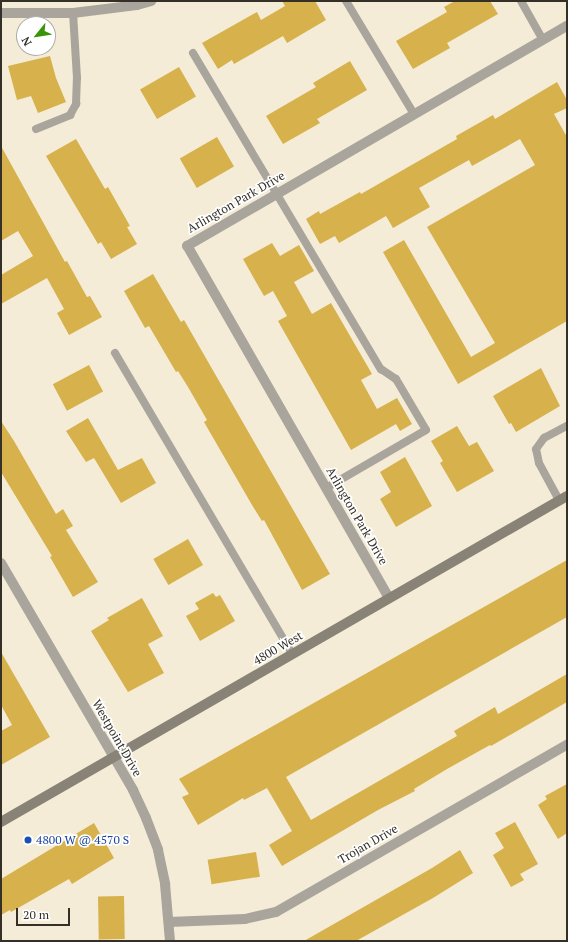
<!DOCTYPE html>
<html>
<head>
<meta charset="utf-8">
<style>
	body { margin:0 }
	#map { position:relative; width:568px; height:942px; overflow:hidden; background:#f4ecd6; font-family:"PT Serif",serif }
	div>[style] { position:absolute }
	.building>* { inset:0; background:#d6b14c; transform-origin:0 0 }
	.service>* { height:8px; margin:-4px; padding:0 4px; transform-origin:4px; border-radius:4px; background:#a9a59c }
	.minor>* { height:10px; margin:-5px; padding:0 5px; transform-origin:5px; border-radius:5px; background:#a9a59c }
	.secondary>* { height:10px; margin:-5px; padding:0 5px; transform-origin:5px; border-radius:5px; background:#888376 }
	.dots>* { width:11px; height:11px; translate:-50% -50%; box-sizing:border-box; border:2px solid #fff; border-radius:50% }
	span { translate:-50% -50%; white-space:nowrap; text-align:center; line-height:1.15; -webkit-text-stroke:3.5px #fff; paint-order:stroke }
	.street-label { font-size:12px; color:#343028 }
	.transit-label { font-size:12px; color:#164399 }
	.left { translate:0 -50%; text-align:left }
	.frame { position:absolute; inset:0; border:2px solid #343028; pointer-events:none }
	.north { position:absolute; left:16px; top:16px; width:40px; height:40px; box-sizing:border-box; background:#fff; border:1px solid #aeaca9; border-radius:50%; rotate:240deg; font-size:11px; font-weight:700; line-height:16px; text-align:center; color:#343028 }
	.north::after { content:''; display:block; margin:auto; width:14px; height:18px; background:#3a9408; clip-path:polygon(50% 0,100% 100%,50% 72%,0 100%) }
	.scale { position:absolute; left:16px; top:908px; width:54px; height:18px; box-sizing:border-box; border:2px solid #343028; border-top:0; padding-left:5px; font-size:12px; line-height:14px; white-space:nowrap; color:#343028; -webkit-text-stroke:3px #fff; paint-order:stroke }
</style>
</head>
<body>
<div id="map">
	<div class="building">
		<i style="clip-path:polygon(282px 1px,315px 1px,326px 20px,287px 43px,283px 36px,234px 64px,232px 60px,218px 69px,202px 43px,257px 12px,261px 20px,285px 6px)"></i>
		<i style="clip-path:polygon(455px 1px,490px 1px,498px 14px,447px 43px,450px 48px,413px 69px,396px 41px,447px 12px,444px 7px)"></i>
		<i style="clip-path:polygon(50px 56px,56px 78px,66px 102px,38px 113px,31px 96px,17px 100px,8px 66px)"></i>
		<i style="clip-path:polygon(350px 61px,367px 90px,317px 119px,320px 123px,283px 144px,266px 116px,316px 87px,313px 83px)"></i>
		<i style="left:179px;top:67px;width:34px;height:45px;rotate:60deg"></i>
		<i style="clip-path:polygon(557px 82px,567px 100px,567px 108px,554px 114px,567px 137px,567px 321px,458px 384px,383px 252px,404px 240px,471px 357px,495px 343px,427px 227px,535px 165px,520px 139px,472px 166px,469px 160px,419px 188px,430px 207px,393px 228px,386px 216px,339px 243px,335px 236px,320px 244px,306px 219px,319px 211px,320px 214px,360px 192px,361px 194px,457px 139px,456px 136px,493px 115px,495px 119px)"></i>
		<i style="left:217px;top:137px;width:34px;height:43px;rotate:60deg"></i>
		<i style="clip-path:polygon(76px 139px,105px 189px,108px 187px,130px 226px,127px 227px,137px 244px,111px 259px,101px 242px,98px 244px,46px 156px)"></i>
		<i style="clip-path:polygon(1px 146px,65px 262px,67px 261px,87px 297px,90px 296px,102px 317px,69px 335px,57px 313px,64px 309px,47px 278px,1px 304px,1px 275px,33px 256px,18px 231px,1px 241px)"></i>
		<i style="clip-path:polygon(272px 243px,280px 256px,299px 245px,314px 271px,294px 282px,312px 314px,331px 303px,372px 374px,361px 380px,377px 409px,397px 398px,412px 424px,400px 431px,396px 424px,351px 450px,278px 321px,287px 316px,273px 291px,264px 296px,243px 259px)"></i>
		<i style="clip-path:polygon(153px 274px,181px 322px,184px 320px,330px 574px,302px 590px,264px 520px,262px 521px,252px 505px,204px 422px,207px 420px,188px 387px,178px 371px,176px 372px,149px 326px,145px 328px,124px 291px)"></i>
		<i style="left:89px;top:365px;width:30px;height:41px;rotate:62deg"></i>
		<i style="clip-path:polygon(541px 368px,560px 406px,516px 432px,511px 423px,509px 424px,493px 396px)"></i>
		<i style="clip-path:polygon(88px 418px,118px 470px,142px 458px,156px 483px,121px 503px,94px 458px,86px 462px,66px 431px)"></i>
		<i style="clip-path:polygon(1px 421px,14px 441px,56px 514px,63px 509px,73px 526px,66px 530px,98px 582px,73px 597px,50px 557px,52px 556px,1px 472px)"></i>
		<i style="clip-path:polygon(457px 426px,469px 446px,477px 442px,494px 471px,457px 492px,440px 463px,443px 461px,431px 441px)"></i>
		<i style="clip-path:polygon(405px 457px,432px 506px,396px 527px,380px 499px,391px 492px,380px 472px)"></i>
		<i style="left:188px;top:539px;width:30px;height:40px;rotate:60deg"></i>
		<i style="clip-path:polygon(567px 560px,567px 617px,286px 777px,311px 820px,457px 736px,454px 731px,495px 707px,498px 714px,567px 674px,567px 702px,491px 746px,490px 745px,447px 769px,414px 789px,415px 791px,378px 810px,282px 866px,269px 845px,292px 831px,267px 788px,244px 800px,243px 798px,198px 825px,182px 797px,189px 794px,179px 779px)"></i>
		<i style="clip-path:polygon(213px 593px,216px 597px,220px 595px,235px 621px,200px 641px,186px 616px,199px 609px,195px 603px)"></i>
		<i style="clip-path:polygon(142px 598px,163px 636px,148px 644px,164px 673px,128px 692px,91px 631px,109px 620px,107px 618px)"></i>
		<i style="clip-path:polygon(1px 652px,50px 737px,1px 765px,1px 731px,12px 725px,1px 705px)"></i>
		<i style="clip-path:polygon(567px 784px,567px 833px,558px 839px,538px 805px,547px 799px,545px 796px)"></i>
		<i style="clip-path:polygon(515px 822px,538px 864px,520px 874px,524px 880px,511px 887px,493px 855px,504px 848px,495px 833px)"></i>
		<i style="clip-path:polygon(94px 823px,114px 858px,72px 884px,69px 879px,11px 912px,10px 910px,1px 915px,1px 879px)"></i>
		<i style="clip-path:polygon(460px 850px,473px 873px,433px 898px,356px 941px,304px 941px,432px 868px)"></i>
		<i style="left:256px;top:852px;width:25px;height:49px;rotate:81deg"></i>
		<i style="left:124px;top:896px;width:43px;height:26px;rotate:89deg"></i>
	</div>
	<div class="service">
		<i style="left:346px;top:1px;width:132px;rotate:59deg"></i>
		<i style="left:521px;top:1px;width:45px;rotate:60.6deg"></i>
		<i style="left:193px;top:53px;width:368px;rotate:59.3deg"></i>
		<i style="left:381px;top:369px;width:18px;rotate:34deg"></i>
		<i style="left:396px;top:379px;width:59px;rotate:59.5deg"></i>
		<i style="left:426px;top:430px;width:116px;rotate:149.9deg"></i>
		<i style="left:36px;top:129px;width:37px;rotate:-22deg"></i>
		<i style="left:70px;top:115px;width:13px;rotate:-61deg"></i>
		<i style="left:76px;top:104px;width:26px;rotate:-88deg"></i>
		<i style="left:77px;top:78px;width:65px;rotate:-93.5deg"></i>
		<i style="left:115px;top:353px;width:349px;rotate:59.5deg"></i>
		<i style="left:559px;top:500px;width:42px;rotate:-118.4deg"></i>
		<i style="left:539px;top:463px;width:14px;rotate:-102deg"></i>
		<i style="left:536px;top:449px;width:14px;rotate:-54deg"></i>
		<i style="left:544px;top:438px;width:26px;rotate:-28deg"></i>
	</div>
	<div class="minor">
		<i style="left:1px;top:13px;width:72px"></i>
		<i style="left:73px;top:13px;width:64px;rotate:-7.1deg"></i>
		<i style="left:137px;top:5px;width:15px;rotate:-16deg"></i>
		<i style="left:1px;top:563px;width:263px;rotate:59.8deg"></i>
		<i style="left:133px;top:790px;width:31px;rotate:65deg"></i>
		<i style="left:146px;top:818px;width:34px;rotate:69deg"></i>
		<i style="left:158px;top:850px;width:35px;rotate:78deg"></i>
		<i style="left:165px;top:884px;width:57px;rotate:85deg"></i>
		<i style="left:389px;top:598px;width:406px;rotate:-119.8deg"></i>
		<i style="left:187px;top:246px;width:439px;rotate:-30.1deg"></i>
		<i style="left:169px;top:922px;width:76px;rotate:-2.3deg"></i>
		<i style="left:245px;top:919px;width:32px;rotate:-13deg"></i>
		<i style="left:276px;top:912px;width:336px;rotate:-29.9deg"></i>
	</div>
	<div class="secondary">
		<i style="left:1px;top:822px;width:653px;rotate:-29.94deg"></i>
	</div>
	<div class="dots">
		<i style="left:28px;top:840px;background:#1a4fb4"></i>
	</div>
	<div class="street-label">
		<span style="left:236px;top:202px;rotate:-30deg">Arlington Park Drive</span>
		<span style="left:357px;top:516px;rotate:60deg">Arlington Park Drive</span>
		<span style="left:278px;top:648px;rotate:-30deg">4800 West</span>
		<span style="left:117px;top:738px;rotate:60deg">Westpoint Drive</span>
		<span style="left:368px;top:844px;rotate:-30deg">Trojan Drive</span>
	</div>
	<div class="transit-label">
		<span class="left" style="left:36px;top:840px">4800 W @ 4570 S</span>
	</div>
	<div class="frame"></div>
	<div class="north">N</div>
	<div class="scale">20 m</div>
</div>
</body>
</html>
